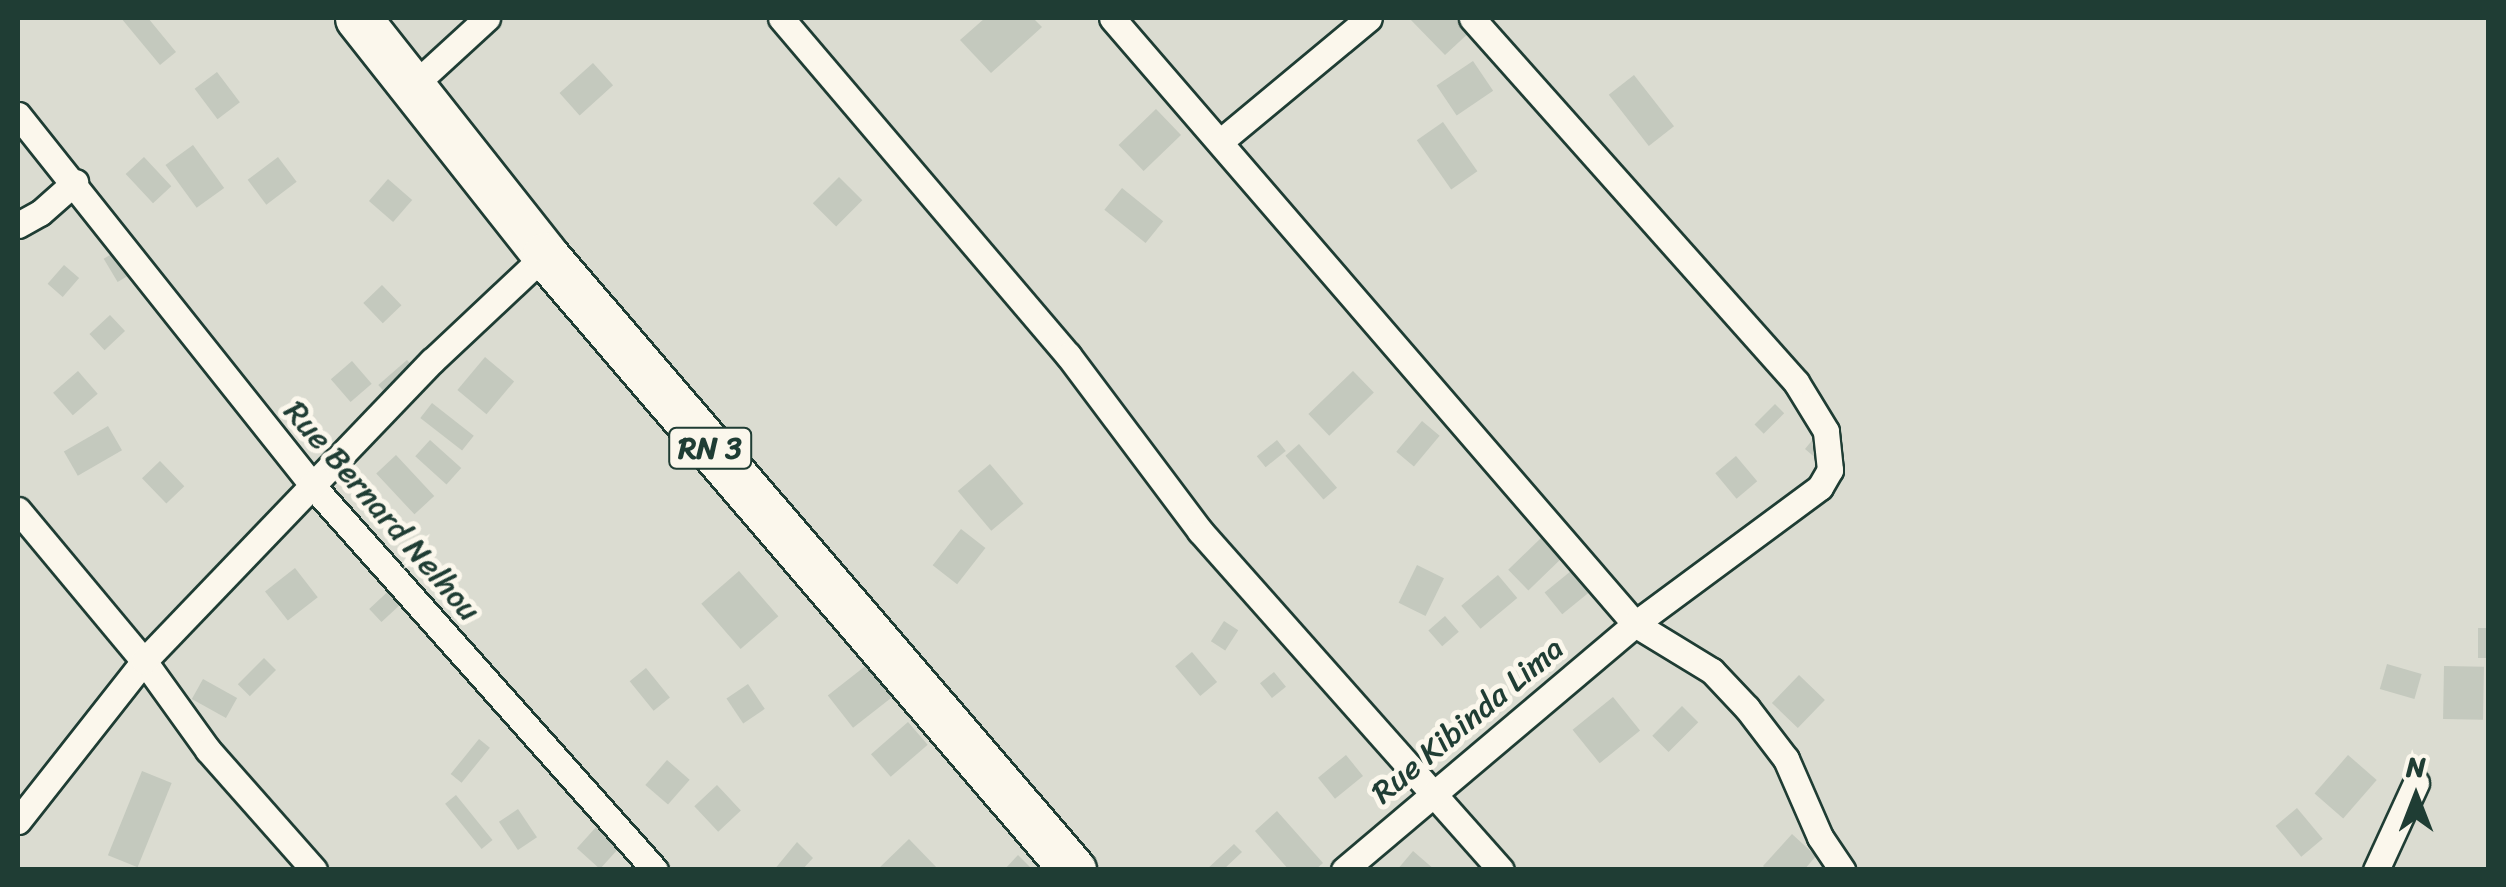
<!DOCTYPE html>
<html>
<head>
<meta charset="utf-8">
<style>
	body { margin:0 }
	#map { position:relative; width:2506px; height:887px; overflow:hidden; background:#fbf7ec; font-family:Sriracha,sans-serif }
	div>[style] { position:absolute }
	.green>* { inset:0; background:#dbdcd1; transform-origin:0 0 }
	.building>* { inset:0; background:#c4c9be; transform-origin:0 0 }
	.roads { filter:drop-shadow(2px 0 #1f3d34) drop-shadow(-2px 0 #1f3d34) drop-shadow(0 2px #1f3d34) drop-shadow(0 -2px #1f3d34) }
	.street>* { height:25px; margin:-12.5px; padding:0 12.5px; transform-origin:12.5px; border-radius:12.5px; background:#fbf7ec }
	.highway>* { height:45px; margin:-22.5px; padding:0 22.5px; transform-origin:22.5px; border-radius:22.5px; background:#fbf7ec }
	span { translate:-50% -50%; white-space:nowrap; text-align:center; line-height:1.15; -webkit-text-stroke:10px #fbf7ec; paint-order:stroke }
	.shield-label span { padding:2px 8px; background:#fbf7ec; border:2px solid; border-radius:8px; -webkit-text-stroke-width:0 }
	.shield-label { font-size:30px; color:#1f3d34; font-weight:700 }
	.street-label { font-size:32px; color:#1f3d34 }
	.frame { position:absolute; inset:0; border:20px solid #1f3d34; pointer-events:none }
	.north { position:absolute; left:2366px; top:747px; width:100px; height:100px; -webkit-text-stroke:8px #fbf7ec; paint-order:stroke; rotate:0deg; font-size:28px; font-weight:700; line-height:40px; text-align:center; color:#1f3d34 }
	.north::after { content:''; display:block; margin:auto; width:35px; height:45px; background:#1f3d34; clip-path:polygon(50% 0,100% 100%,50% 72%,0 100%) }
</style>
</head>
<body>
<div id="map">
	<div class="green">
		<i style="left:18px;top:18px;width:2470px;height:851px"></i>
	</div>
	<div class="building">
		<i style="clip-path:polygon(121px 18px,148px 18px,176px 52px,160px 65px)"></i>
		<i style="clip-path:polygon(985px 18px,1033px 18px,1042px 27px,991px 73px,960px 40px)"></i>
		<i style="clip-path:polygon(1409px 18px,1460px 18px,1472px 30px,1445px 55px)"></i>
		<i style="left:1473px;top:61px;width:36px;height:44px;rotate:56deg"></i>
		<i style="left:593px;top:63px;width:30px;height:45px;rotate:48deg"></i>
		<i style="left:217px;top:72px;width:38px;height:28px;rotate:53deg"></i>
		<i style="left:1634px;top:75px;width:65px;height:32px;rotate:52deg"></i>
		<i style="left:1156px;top:109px;width:36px;height:52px;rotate:46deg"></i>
		<i style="left:1443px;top:122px;width:60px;height:32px;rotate:55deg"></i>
		<i style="left:193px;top:145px;width:53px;height:34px;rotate:54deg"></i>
		<i style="left:144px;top:157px;width:40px;height:25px;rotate:47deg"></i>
		<i style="left:278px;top:157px;width:31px;height:38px;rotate:53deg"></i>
		<i style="left:839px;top:177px;width:33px;height:37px;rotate:45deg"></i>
		<i style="left:388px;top:179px;width:32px;height:29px;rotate:41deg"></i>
		<i style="left:1122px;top:188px;width:53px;height:28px;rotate:39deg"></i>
		<i style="left:120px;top:249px;width:27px;height:19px;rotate:59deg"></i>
		<i style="left:64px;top:265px;width:20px;height:25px;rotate:41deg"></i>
		<i style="left:382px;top:285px;width:28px;height:26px;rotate:46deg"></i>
		<i style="left:110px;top:315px;width:22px;height:28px;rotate:47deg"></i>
		<i style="left:485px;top:357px;width:38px;height:43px;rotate:40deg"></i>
		<i style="left:407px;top:360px;width:9px;height:38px;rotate:49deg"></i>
		<i style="left:352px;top:361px;width:30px;height:28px;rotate:49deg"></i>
		<i style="left:78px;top:371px;width:30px;height:33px;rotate:49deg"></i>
		<i style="left:1353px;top:371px;width:30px;height:62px;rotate:46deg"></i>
		<i style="left:432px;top:403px;width:53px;height:19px;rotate:38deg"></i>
		<i style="left:1775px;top:404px;width:13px;height:29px;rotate:45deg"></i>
		<i style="left:1422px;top:421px;width:23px;height:40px;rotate:40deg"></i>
		<i style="left:108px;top:426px;width:28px;height:51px;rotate:60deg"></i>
		<i style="clip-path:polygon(1814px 438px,1830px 470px,1805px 449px)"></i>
		<i style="left:430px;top:440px;width:42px;height:22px;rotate:42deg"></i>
		<i style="left:1277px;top:440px;width:14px;height:26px;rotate:51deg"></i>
		<i style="left:1299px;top:444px;width:58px;height:18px;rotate:49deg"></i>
		<i style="left:396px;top:455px;width:56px;height:27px;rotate:47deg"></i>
		<i style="left:1736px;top:456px;width:33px;height:27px;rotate:50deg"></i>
		<i style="left:160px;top:461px;width:35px;height:25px;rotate:46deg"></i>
		<i style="left:990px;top:464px;width:52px;height:42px;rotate:50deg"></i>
		<i style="left:961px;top:529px;width:31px;height:46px;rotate:38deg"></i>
		<i style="left:1542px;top:537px;width:29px;height:47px;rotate:46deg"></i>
		<i style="left:1417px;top:565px;width:30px;height:42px;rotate:26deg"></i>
		<i style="left:295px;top:568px;width:37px;height:38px;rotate:52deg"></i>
		<i style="left:739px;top:571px;width:60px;height:50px;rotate:49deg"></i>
		<i style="left:1571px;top:571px;width:28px;height:34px;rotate:51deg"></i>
		<i style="left:1498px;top:575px;width:30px;height:48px;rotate:50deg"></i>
		<i style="left:397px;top:583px;width:18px;height:38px;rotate:47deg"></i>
		<i style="left:1445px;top:616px;width:21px;height:22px;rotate:49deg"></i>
		<i style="left:1224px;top:621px;width:17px;height:24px;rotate:33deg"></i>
		<i style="left:2478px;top:628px;width:10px;height:30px"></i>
		<i style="left:1192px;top:652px;width:39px;height:22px;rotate:50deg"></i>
		<i style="left:264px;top:658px;width:17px;height:37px;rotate:45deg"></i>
		<i style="left:868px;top:664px;width:41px;height:51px;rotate:52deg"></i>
		<i style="left:2387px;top:664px;width:36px;height:26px;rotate:16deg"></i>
		<i style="left:2444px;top:666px;width:40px;height:53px;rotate:1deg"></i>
		<i style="left:646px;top:668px;width:38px;height:21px;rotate:51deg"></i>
		<i style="left:1274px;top:672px;width:19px;height:18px;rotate:51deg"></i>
		<i style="left:1799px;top:675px;width:36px;height:39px;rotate:44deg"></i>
		<i style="left:203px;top:679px;width:39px;height:23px;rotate:29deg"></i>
		<i style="left:748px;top:684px;width:30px;height:26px;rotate:56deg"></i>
		<i style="left:1613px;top:697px;width:43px;height:52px;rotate:51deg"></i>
		<i style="left:1682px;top:706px;width:23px;height:42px;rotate:45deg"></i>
		<i style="left:908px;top:722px;width:30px;height:49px;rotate:49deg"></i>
		<i style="left:479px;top:739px;width:14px;height:45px;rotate:39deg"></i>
		<i style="left:1346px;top:755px;width:27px;height:36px;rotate:51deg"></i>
		<i style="left:2348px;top:755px;width:38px;height:51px;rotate:41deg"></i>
		<i style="left:667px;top:760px;width:30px;height:33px;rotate:41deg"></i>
		<i style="left:142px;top:771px;width:32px;height:91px;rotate:22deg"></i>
		<i style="left:717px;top:785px;width:35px;height:31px;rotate:47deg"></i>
		<i style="left:456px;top:795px;width:58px;height:14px;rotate:51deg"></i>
		<i style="left:2297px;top:808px;width:40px;height:28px;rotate:50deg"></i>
		<i style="left:518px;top:809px;width:34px;height:23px;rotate:56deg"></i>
		<i style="clip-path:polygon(1277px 811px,1323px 863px,1315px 870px,1289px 870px,1255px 831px)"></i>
		<i style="left:597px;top:826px;width:31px;height:30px;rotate:42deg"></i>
		<i style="clip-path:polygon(1792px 834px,1816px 856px,1804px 870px,1767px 870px,1763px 866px)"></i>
		<i style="clip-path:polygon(909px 839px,939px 870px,877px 870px)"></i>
		<i style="clip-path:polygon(797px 842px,813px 858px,802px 870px,774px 870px)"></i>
		<i style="clip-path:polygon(1234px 844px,1242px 852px,1223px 870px,1206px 870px)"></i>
		<i style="clip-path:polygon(1413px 851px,1435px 870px,1397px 870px)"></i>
		<i style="clip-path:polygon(1018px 855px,1033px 870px,1004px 870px)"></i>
	</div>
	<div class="roads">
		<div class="street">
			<i style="left:781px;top:18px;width:443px;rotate:49.6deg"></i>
			<i style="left:1068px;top:355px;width:220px;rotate:53.1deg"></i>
			<i style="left:1200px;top:531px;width:453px;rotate:48.4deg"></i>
			<i style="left:1112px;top:18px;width:800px;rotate:49.2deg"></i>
			<i style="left:1635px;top:624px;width:90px;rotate:31.4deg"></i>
			<i style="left:1712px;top:671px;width:51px;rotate:46.6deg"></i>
			<i style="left:1747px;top:708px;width:64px;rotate:52.6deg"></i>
			<i style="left:1786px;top:759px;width:85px;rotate:66.4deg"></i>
			<i style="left:1820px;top:837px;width:40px;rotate:56deg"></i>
			<i style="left:415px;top:84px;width:98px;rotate:-42.5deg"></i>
			<i style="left:18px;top:115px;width:471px;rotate:51.5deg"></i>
			<i style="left:311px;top:484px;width:517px;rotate:48.29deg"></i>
			<i style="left:1221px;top:141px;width:192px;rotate:-39.7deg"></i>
			<i style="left:18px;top:225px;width:25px;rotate:-29deg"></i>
			<i style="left:40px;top:213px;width:47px;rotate:-41.5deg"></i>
			<i style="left:18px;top:510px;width:197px;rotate:50.2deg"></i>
			<i style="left:144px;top:661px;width:110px;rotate:54.3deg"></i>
			<i style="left:208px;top:750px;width:160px;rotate:48.5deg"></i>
			<i style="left:18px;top:821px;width:204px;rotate:-51.8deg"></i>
			<i style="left:144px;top:661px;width:416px;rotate:-46.2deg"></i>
			<i style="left:432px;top:361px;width:155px;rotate:-43.2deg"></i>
			<i style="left:1344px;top:870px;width:381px;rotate:-40.2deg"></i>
			<i style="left:1635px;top:624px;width:230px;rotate:-36.5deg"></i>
			<i style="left:1820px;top:487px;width:20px;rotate:-60deg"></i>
			<i style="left:1830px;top:470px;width:39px;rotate:-96deg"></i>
			<i style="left:1826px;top:431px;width:57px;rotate:-121.5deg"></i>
			<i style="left:1796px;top:382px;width:487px;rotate:-131.7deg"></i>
			<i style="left:2376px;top:870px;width:96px;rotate:-65.3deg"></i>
		</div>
		<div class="highway">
			<i style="left:358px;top:18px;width:302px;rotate:51.7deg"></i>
			<i style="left:545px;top:255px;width:811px;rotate:49.35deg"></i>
		</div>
	</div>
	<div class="shield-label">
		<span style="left:710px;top:448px">RN 3</span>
	</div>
	<div class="street-label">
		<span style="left:382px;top:511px;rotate:49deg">Rue Bernard Nelhou</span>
		<span style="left:1468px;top:721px;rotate:-40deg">Rue Kibinda Lima</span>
	</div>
	<div class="frame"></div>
	<div class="north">N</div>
</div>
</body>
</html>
